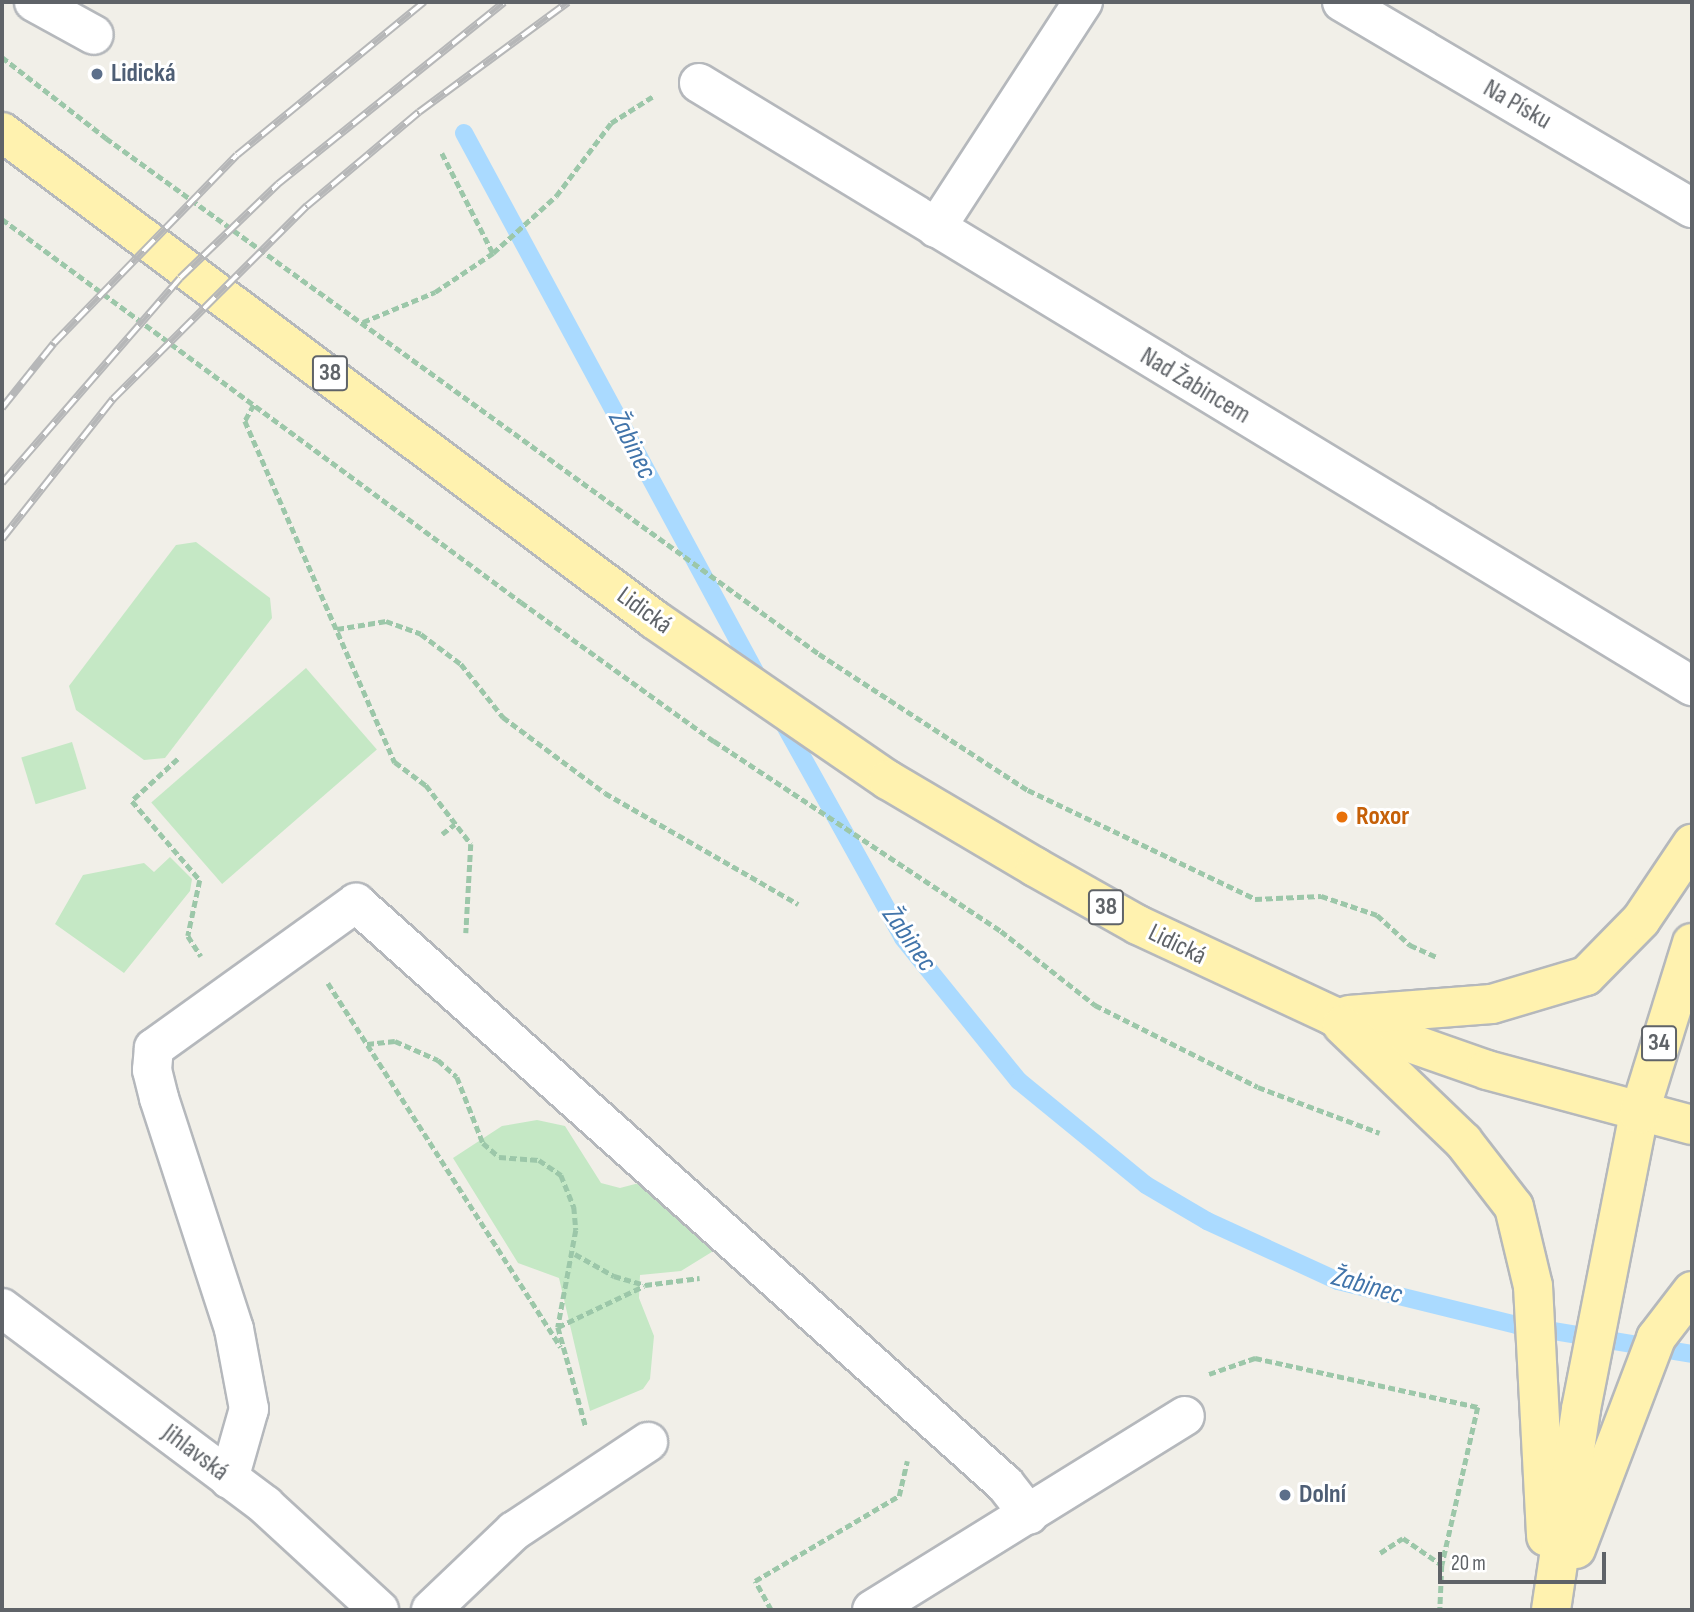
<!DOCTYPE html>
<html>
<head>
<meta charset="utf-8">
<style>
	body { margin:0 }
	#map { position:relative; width:1694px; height:1612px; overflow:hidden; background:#f1efe8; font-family:"Sofia Sans Condensed",sans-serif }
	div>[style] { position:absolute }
	.green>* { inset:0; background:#c5e8c5; transform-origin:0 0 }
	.stream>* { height:18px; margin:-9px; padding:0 9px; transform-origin:9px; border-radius:9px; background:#aadaff }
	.path>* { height:4.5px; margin-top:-2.25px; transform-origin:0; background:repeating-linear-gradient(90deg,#9cc7a9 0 7px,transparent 0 10.5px) }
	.roads { filter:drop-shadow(2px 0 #b5b8bc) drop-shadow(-2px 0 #b5b8bc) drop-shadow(0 2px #b5b8bc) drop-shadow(0 -2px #b5b8bc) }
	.minor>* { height:38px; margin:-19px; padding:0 19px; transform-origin:19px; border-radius:19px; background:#fff }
	.major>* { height:38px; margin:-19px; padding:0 19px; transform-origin:19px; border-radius:19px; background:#fff2af }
	.rail>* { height:8px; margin-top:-4px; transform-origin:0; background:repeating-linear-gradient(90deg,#fff 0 16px,#b6b7b8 0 32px); box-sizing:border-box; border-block:2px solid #b6b7b8 }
	.dots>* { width:19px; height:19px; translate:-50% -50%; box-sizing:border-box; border:4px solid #fff; border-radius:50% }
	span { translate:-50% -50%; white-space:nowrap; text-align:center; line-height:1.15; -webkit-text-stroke:6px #fff; paint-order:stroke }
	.shield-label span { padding:2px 5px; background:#fff; border:2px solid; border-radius:5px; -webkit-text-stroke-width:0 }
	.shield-label { font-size:24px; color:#5f6368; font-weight:700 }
	.service-label { font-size:26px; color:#4e5e75; font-weight:700 }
	.left { translate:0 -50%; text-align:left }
	.street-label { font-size:26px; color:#5f6368 }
	.food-label { font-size:26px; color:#c56008; font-weight:700 }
	.water-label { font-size:28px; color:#4174aa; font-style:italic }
	.frame { position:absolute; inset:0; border:4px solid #5f6368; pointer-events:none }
	.scale { position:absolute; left:1438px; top:1552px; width:168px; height:32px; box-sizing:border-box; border:4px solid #5f6368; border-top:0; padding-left:9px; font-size:21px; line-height:24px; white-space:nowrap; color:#5f6368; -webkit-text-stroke:5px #fff; paint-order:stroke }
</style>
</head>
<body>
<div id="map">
	<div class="green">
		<i style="clip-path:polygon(196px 542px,270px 598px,272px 618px,165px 758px,144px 760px,76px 710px,69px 686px,176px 545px)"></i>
		<i style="left:306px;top:668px;width:108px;height:205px;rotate:49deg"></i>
		<i style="left:72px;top:742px;width:49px;height:53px;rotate:73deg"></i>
		<i style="clip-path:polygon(170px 857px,192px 879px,190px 891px,124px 973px,55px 924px,83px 875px,144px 863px,154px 872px)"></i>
		<i style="clip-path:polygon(537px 1120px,565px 1126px,601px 1183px,620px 1188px,639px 1183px,715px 1250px,681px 1271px,640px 1275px,639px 1298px,654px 1336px,650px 1379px,643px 1389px,590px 1411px,559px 1278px,518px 1263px,453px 1158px,502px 1126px)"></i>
	</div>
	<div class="stream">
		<i style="left:464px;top:133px;width:623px;rotate:61.62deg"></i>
		<i style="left:779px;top:715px;width:255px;rotate:60.9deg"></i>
		<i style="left:903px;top:938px;width:184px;rotate:51deg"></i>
		<i style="left:1019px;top:1081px;width:164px;rotate:39.3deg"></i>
		<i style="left:1146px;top:1185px;width:71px;rotate:30.5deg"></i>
		<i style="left:1207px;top:1221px;width:144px;rotate:24.6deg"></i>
		<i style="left:1338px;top:1281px;width:184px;rotate:13.8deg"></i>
		<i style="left:1517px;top:1325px;width:177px;rotate:9.4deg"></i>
	</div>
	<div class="path">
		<i style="left:2px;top:57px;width:132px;rotate:37.9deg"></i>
		<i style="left:106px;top:138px;width:880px;rotate:35.89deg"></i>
		<i style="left:819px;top:654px;width:249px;rotate:33.1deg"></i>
		<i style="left:1028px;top:790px;width:252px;rotate:25.6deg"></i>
		<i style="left:1255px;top:899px;width:66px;rotate:-2.6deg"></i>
		<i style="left:1321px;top:896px;width:59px;rotate:18.7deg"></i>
		<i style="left:1377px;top:915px;width:45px;rotate:42.3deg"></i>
		<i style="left:1410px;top:945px;width:30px;rotate:24deg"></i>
		<i style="left:442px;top:153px;width:112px;rotate:63deg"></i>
		<i style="left:2px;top:219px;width:645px;rotate:36.43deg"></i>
		<i style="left:521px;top:602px;width:238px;rotate:35.8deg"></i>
		<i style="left:714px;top:741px;width:344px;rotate:33.5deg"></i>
		<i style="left:1001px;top:931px;width:120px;rotate:38.2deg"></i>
		<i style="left:1095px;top:1005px;width:182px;rotate:26.7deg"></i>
		<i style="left:1258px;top:1087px;width:130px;rotate:20.7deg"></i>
		<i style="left:363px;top:322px;width:78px;rotate:-22.6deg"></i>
		<i style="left:435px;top:292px;width:70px;rotate:-33.9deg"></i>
		<i style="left:493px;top:253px;width:85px;rotate:-42.1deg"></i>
		<i style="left:556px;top:196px;width:91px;rotate:-53deg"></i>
		<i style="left:611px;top:123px;width:49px;rotate:-32.4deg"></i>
		<i style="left:254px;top:405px;width:18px;rotate:119deg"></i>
		<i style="left:245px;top:421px;width:373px;rotate:66.3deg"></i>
		<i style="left:395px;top:762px;width:39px;rotate:37deg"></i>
		<i style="left:426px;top:785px;width:74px;rotate:52.7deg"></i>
		<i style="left:471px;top:844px;width:89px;rotate:93.2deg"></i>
		<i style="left:337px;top:629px;width:50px;rotate:-9.3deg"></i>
		<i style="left:386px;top:621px;width:37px;rotate:20deg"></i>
		<i style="left:421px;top:634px;width:50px;rotate:36.9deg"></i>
		<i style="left:461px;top:664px;width:68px;rotate:51.6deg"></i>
		<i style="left:503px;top:717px;width:127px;rotate:36.7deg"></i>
		<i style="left:605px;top:793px;width:223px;rotate:29.9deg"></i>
		<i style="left:178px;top:759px;width:62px;rotate:137.6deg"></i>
		<i style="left:132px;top:801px;width:104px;rotate:49.3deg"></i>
		<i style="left:200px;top:880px;width:57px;rotate:102.1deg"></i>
		<i style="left:188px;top:936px;width:24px;rotate:57deg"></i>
		<i style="left:442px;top:834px;width:16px;rotate:-38deg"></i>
		<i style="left:328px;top:983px;width:432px;rotate:57.4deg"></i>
		<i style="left:367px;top:1044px;width:28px;rotate:-6deg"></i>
		<i style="left:395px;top:1041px;width:47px;rotate:23.8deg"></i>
		<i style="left:438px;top:1060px;width:25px;rotate:42deg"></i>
		<i style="left:457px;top:1077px;width:71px;rotate:68.5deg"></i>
		<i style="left:483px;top:1143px;width:21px;rotate:41deg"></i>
		<i style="left:499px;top:1157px;width:40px;rotate:4.3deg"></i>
		<i style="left:539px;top:1160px;width:27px;rotate:34deg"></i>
		<i style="left:561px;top:1175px;width:35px;rotate:68deg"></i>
		<i style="left:574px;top:1207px;width:23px;rotate:85deg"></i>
		<i style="left:576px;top:1230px;width:99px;rotate:100.5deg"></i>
		<i style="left:558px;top:1327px;width:104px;rotate:74.4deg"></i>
		<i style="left:575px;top:1254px;width:45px;rotate:29.4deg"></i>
		<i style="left:614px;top:1276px;width:32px;rotate:16deg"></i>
		<i style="left:645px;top:1285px;width:55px;rotate:-7.3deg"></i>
		<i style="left:558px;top:1327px;width:95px;rotate:-25.5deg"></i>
		<i style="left:1209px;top:1374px;width:49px;rotate:-19.2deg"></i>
		<i style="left:1255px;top:1358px;width:228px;rotate:12.4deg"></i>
		<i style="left:1478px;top:1407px;width:162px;rotate:102.8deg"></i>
		<i style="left:1442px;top:1565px;width:45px;rotate:92.5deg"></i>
		<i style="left:1380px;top:1553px;width:27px;rotate:-33deg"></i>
		<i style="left:1403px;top:1538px;width:47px;rotate:34.7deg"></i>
		<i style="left:771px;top:1610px;width:33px;rotate:-119deg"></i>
		<i style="left:755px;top:1581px;width:167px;rotate:-30.6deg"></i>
		<i style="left:899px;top:1496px;width:36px;rotate:-77deg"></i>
	</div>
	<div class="roads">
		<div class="minor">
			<i style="left:34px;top:2px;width:68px;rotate:28.8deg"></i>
			<i style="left:1342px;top:2px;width:406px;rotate:30.5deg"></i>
			<i style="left:699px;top:83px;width:1162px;rotate:31.27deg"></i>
			<i style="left:936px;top:228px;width:270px;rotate:-57deg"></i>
			<i style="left:2px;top:1308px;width:329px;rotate:36.8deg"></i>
			<i style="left:265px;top:1505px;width:155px;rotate:42.6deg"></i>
			<i style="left:229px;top:1479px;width:73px;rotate:-74.1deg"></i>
			<i style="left:249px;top:1409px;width:81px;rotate:-100.6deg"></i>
			<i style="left:234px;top:1329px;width:243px;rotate:-108deg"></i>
			<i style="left:159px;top:1098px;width:29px;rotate:-104deg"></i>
			<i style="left:152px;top:1070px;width:22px;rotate:-85deg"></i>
			<i style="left:154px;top:1048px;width:249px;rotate:-35.7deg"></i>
			<i style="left:356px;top:903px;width:871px;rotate:41.84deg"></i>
			<i style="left:1005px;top:1484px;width:39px;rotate:52deg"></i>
			<i style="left:431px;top:1610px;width:115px;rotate:-43.6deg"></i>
			<i style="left:514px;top:1531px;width:161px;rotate:-33.6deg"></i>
			<i style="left:872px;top:1610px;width:368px;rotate:-31.8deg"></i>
		</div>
		<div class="major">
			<i style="left:2px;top:132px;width:815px;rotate:36.77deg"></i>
			<i style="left:655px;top:620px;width:283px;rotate:34.5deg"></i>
			<i style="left:888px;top:780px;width:171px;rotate:30.6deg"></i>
			<i style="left:1035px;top:867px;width:118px;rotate:29.4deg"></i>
			<i style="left:1138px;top:925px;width:215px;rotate:25deg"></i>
			<i style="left:1333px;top:1016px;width:163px;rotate:19.3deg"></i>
			<i style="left:1487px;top:1070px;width:212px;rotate:15deg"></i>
			<i style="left:1349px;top:1015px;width:143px;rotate:-4.4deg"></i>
			<i style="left:1492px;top:1004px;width:98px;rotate:-16.6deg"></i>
			<i style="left:1586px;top:976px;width:78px;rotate:-45.5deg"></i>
			<i style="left:1641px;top:920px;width:92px;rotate:-56.1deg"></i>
			<i style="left:1342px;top:1025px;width:168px;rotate:43.8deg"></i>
			<i style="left:1463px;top:1141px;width:83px;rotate:52.3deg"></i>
			<i style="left:1514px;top:1207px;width:81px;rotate:76.5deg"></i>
			<i style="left:1533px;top:1286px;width:251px;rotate:87deg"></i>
			<i style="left:1576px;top:1549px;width:226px;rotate:-69.2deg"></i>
			<i style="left:1656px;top:1338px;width:59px;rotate:-52.5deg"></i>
			<i style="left:1551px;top:1610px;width:203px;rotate:-81.5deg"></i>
			<i style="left:1581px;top:1409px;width:301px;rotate:-78.9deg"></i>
			<i style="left:1639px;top:1114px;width:179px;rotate:-72.8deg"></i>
		</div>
	</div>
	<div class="rail">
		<i style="left:2px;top:408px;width:83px;rotate:-51.3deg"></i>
		<i style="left:54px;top:343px;width:262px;rotate:-45.8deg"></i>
		<i style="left:237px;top:155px;width:242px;rotate:-39.3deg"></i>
		<i style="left:2px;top:483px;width:271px;rotate:-49deg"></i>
		<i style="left:180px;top:278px;width:136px;rotate:-43.8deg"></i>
		<i style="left:278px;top:184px;width:290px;rotate:-38.8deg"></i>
		<i style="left:2px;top:539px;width:179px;rotate:-51.6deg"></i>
		<i style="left:113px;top:399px;width:274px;rotate:-44.9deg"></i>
		<i style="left:307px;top:206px;width:146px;rotate:-40deg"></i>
		<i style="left:419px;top:112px;width:185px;rotate:-36.4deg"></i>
	</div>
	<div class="dots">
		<i style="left:97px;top:74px;background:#5c6f8a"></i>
		<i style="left:1342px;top:817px;background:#e8710a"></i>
		<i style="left:1285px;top:1495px;background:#5c6f8a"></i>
	</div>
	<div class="shield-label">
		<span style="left:330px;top:373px">38</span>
		<span style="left:1106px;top:907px">38</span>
		<span style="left:1659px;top:1043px">34</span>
	</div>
	<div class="service-label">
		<span class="left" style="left:111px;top:74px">Lidická</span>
		<span class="left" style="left:1299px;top:1495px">Dolní</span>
	</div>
	<div class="street-label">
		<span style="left:1517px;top:105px;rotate:30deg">Na Písku</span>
		<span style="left:1195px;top:386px;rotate:31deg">Nad Žabincem</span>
		<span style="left:644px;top:611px;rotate:36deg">Lidická</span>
		<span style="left:1177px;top:945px;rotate:26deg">Lidická</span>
		<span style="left:195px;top:1453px;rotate:37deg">Jihlavská</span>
	</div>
	<div class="food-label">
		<span class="left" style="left:1356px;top:817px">Roxor</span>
	</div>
	<div class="water-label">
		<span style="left:632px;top:445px;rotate:63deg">Žabinec</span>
		<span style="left:909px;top:939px;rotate:55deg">Žabinec</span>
		<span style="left:1367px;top:1286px;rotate:16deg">Žabinec</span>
	</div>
	<div class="frame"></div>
	<div class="scale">20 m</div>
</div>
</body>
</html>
